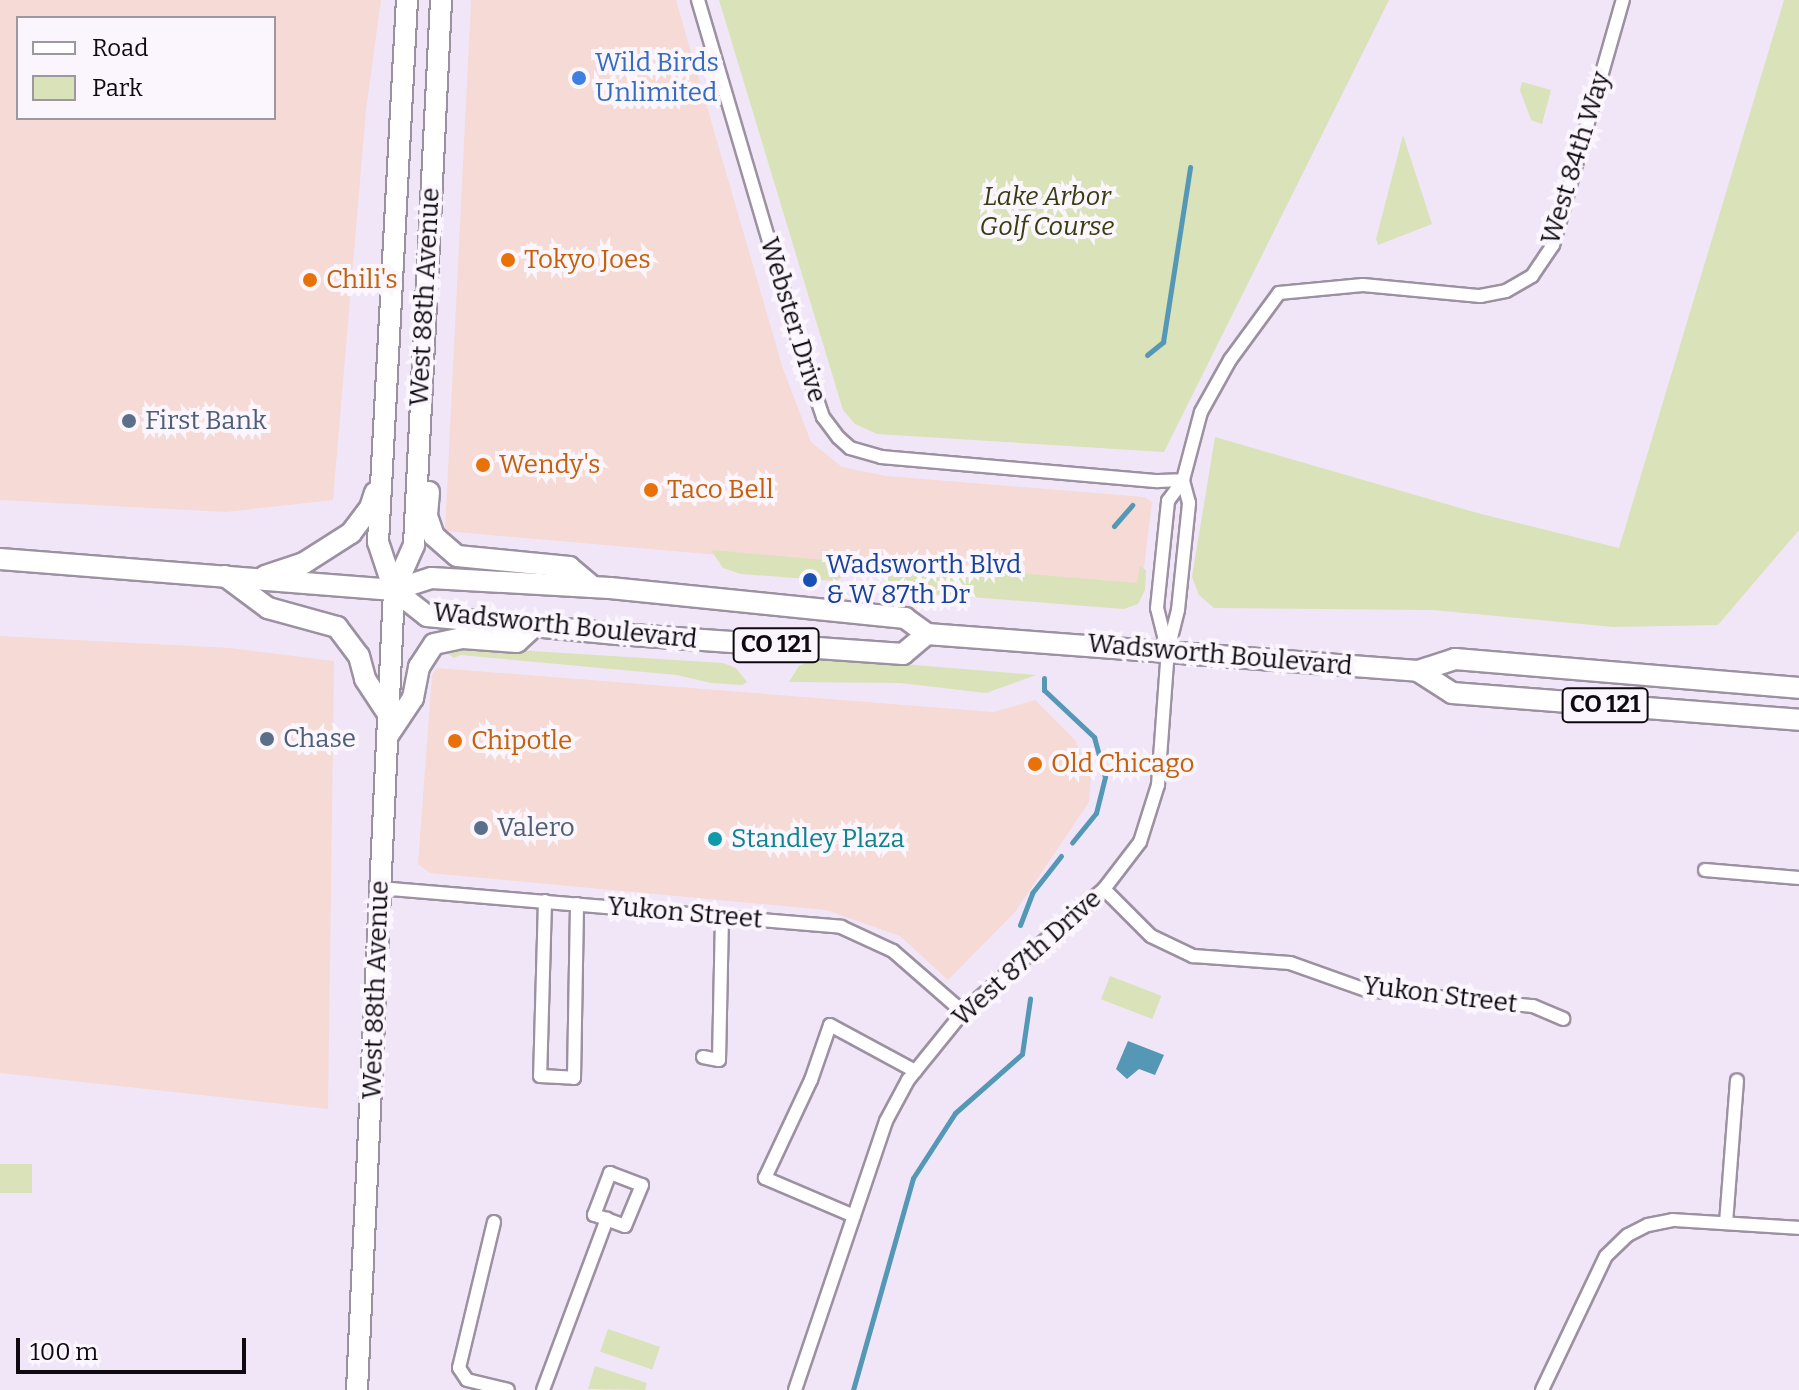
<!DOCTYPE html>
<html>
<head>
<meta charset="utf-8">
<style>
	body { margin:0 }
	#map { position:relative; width:1799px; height:1390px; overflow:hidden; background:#f1e6f7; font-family:Bitter,serif }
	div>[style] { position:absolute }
	.commercial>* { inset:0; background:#f5dad6 }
	.green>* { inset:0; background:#dae2b9; transform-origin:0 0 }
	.water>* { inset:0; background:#5498b5 }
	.stream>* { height:5px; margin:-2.5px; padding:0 2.5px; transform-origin:2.5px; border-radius:2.5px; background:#5498b5 }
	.roads { filter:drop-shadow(2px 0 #9c91a1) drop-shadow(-2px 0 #9c91a1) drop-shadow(0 2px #9c91a1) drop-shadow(0 -2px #9c91a1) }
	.minor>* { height:12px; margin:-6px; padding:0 6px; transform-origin:6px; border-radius:6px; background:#fff }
	.primary>* { height:20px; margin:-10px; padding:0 10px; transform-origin:10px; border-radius:10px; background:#fff }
	.dots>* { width:22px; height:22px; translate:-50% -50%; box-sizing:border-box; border:4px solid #fbf6fd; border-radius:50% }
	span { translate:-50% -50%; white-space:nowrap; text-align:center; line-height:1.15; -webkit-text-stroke:8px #fbf6fd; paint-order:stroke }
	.shield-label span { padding:2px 6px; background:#fbf6fd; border:2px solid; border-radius:6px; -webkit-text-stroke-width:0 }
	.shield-label { font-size:24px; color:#0e0a0f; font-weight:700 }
	.shop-label { font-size:26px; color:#366cbe }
	.left { translate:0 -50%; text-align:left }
	.street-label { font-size:26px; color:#0e0a0f }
	.park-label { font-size:26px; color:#373d0f; font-style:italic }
	.food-label { font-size:26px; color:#c56008 }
	.service-label { font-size:26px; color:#4e5e75 }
	.transit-label { font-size:26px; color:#164399 }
	.culture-label { font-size:26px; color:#0d838f }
	.legend { position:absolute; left:16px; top:16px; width:260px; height:104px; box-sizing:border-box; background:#fbf6fd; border:2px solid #9c989e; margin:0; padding:10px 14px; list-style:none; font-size:24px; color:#0e0a0f }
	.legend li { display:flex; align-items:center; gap:16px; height:40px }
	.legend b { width:40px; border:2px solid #9c989e }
	.scale { position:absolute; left:16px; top:1338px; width:230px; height:36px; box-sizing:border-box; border:4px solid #0e0a0f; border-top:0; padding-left:10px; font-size:24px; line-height:28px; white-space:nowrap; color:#0e0a0f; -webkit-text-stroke:6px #fbf6fd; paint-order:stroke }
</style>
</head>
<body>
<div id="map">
	<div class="commercial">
		<i style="clip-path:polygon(evenodd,0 0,381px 0,366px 110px,333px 500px,226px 512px,0 500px,0 0,18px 18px,274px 18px,274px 118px,18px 118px,18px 18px)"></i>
		<i style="clip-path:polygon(471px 0,676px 0,783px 369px,811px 442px,842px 467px,886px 476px,1145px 497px,1152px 502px,1141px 592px,445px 531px)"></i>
		<i style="clip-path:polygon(0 636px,230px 648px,334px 661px,328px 1109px,0 1073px)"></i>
		<i style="clip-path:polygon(437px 668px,994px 712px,1035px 700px,1075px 740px,1091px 775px,1089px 802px,1015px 912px,948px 980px,900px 936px,826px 910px,430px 873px,418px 864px,432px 675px)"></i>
	</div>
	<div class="green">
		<i style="clip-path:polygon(719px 0,1389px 0,1164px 452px,877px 434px,855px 424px,843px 410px)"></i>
		<i style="clip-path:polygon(1784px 0,1799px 0,1799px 530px,1718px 625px,1613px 627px,1433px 610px,1214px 608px,1199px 595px,1192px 577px,1215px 437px,1481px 514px,1619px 548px)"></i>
		<i style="clip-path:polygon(1522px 82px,1551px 90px,1542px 124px,1531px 120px,1520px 90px)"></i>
		<i style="clip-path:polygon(1403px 135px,1432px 224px,1378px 245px,1376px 239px)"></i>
		<i style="clip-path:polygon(711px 550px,859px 563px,853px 572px,835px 581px,741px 574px,723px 568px)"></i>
		<i style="clip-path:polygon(882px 562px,1137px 583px,1140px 566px,1146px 570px,1145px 590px,1138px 604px,1124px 609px,894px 591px,885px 581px)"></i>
		<i style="clip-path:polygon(470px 647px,723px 663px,736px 668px,747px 682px,742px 685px,711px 683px,677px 675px,460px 655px,454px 658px,447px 653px)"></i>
		<i style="clip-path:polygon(816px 658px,830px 658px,1036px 675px,986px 693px,900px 683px,789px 682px,799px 666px)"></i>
		<i style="left:1110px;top:976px;width:55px;height:25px;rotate:21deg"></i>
		<i style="left:0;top:1164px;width:32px;height:29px"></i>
		<i style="left:608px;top:1329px;width:55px;height:24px;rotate:19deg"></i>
		<i style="clip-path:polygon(595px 1366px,647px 1383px,645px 1390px,588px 1389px)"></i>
	</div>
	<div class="water">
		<i style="clip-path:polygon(1128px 1041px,1164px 1055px,1155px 1075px,1139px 1069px,1127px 1079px,1116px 1069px)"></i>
	</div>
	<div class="stream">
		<i style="left:1147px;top:355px;width:21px;rotate:-39deg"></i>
		<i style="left:1163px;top:342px;width:177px;rotate:-81.2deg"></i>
		<i style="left:1114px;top:526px;width:28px;rotate:-49deg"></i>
		<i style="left:1044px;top:678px;width:12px;rotate:90deg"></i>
		<i style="left:1044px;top:690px;width:69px;rotate:43.2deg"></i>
		<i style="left:1094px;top:737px;width:41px;rotate:74.6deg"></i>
		<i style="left:1105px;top:777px;width:37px;rotate:104deg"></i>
		<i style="left:1096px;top:813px;width:38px;rotate:129deg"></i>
		<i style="left:1020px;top:925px;width:34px;rotate:-69deg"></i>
		<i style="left:1032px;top:893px;width:47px;rotate:-51.9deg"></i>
		<i style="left:853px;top:1390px;width:220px;rotate:-74.2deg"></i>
		<i style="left:913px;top:1178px;width:77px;rotate:-57.1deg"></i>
		<i style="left:955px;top:1113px;width:89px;rotate:-41.4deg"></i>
		<i style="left:1022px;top:1054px;width:56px;rotate:-81.7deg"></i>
	</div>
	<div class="roads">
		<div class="minor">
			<i style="left:698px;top:0;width:386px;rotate:73.6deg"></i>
			<i style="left:807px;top:370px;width:50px;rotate:71.2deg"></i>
			<i style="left:823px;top:417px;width:26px;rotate:53deg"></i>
			<i style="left:839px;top:438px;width:15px;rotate:42deg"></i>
			<i style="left:850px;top:448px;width:32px;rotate:16deg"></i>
			<i style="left:881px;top:457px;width:278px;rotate:5deg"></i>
			<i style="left:1158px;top:481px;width:25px;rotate:-2deg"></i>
			<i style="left:1167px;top:648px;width:41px;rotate:-104deg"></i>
			<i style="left:1157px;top:608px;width:108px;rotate:-84.1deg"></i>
			<i style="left:1168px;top:501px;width:26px;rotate:-54deg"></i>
			<i style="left:1183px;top:480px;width:70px;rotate:-75.2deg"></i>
			<i style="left:1201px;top:412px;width:60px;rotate:-60.9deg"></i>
			<i style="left:1230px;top:360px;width:83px;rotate:-53.8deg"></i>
			<i style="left:1279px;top:293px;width:84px;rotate:-5.4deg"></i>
			<i style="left:1363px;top:285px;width:118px;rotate:5.4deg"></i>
			<i style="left:1480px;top:296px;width:26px;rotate:-11deg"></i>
			<i style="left:1506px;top:291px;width:30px;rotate:-30deg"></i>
			<i style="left:1532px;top:276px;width:37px;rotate:-56deg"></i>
			<i style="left:1553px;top:245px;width:255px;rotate:-74.1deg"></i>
			<i style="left:1705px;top:870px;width:94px;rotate:4.9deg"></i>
			<i style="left:379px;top:888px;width:464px;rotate:4.8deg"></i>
			<i style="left:841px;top:927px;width:57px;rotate:24.8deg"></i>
			<i style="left:893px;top:951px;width:93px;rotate:41.1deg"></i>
			<i style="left:1104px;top:889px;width:66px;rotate:45deg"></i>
			<i style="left:1151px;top:936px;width:47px;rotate:25.5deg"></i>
			<i style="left:1193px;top:956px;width:97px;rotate:4.1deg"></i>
			<i style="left:1290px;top:963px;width:81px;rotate:19.6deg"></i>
			<i style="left:1366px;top:990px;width:168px;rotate:5.5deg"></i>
			<i style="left:1533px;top:1006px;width:33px;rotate:23deg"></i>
			<i style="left:545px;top:901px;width:175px;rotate:91.6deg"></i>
			<i style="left:540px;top:1076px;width:34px;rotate:3deg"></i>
			<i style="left:574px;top:1078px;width:174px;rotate:-89deg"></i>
			<i style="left:703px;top:1057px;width:16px;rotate:11deg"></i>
			<i style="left:719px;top:1060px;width:144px;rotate:-88.8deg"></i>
			<i style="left:610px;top:1173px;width:34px;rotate:21deg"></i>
			<i style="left:642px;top:1185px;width:44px;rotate:112.5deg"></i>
			<i style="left:625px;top:1226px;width:33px;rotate:-160deg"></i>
			<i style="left:594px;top:1215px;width:45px;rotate:-69.1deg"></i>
			<i style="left:854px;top:1216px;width:97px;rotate:-156.9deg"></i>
			<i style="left:765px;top:1178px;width:108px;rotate:-64.9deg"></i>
			<i style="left:811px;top:1080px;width:58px;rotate:-70.9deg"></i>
			<i style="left:830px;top:1025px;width:97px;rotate:28.4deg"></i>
			<i style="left:494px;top:1222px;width:150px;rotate:103.5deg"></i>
			<i style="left:459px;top:1368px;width:14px;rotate:56deg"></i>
			<i style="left:467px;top:1380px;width:42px;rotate:13.7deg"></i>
			<i style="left:1726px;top:1223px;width:143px;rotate:-85.6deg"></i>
			<i style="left:543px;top:1390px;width:183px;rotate:-69.5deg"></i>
			<i style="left:795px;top:1390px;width:284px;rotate:-71.3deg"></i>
			<i style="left:886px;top:1121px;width:47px;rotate:-61.8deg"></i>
			<i style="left:908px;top:1080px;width:87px;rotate:-51deg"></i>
			<i style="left:963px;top:1012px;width:187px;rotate:-41.1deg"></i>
			<i style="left:1104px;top:889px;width:59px;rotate:-52.5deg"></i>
			<i style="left:1140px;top:842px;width:60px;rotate:-72.5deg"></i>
			<i style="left:1158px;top:785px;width:135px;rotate:-85.8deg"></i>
			<i style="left:1168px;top:650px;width:41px;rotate:-76deg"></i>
			<i style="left:1178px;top:610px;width:108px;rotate:-84.1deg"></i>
			<i style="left:1189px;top:503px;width:24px;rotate:-105deg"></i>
			<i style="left:1542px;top:1390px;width:148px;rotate:-64.5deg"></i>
			<i style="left:1606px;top:1256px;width:30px;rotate:-44deg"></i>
			<i style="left:1628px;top:1235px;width:22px;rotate:-27deg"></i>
			<i style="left:1648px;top:1225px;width:25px;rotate:-11deg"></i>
			<i style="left:1673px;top:1220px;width:126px;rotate:3.6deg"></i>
		</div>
		<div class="primary">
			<i style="left:429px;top:492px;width:24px;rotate:95deg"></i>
			<i style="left:427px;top:516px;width:21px;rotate:71deg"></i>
			<i style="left:434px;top:536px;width:30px;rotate:41deg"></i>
			<i style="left:457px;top:556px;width:113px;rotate:5.6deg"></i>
			<i style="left:569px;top:567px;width:31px;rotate:40deg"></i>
			<i style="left:0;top:559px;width:395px;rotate:4.5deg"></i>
			<i style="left:394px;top:590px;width:39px;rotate:-18deg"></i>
			<i style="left:431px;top:578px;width:179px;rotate:3.2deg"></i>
			<i style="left:610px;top:588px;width:297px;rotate:5.8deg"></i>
			<i style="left:905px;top:618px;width:27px;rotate:36deg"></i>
			<i style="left:927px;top:634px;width:492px;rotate:4.3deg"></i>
			<i style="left:1418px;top:671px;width:39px;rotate:-18deg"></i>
			<i style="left:1455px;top:659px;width:345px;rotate:4.8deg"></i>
			<i style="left:225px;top:576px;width:54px;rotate:36.7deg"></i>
			<i style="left:268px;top:608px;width:72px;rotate:15.4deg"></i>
			<i style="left:337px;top:627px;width:36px;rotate:53deg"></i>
			<i style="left:359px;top:656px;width:24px;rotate:75deg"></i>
			<i style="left:365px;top:679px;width:42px;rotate:56.7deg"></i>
			<i style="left:265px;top:576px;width:41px;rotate:-18.4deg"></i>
			<i style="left:304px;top:563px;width:56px;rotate:-32.6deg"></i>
			<i style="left:351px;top:533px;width:31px;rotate:-53deg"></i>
			<i style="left:370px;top:508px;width:16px;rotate:-72deg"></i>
			<i style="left:394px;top:590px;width:51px;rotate:-108.4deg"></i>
			<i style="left:378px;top:542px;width:543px;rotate:-86.94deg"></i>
			<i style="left:394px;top:590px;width:42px;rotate:38.2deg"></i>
			<i style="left:427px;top:616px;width:191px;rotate:5.4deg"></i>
			<i style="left:617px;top:634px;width:287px;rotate:4deg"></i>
			<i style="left:903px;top:654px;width:31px;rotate:-40deg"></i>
			<i style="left:1418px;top:671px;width:40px;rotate:32.9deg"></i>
			<i style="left:1452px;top:693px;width:348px;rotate:4.4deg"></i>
			<i style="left:387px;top:737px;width:47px;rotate:-56.3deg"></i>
			<i style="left:413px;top:698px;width:32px;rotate:-79deg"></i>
			<i style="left:419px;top:667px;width:27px;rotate:-57deg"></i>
			<i style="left:434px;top:644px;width:30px;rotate:-12deg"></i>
			<i style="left:463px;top:638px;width:54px;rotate:4.2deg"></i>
			<i style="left:517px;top:642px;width:23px;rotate:-43deg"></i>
			<i style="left:357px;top:1390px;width:801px;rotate:-87.35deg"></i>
			<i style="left:394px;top:590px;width:49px;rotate:-66deg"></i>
			<i style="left:414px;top:545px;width:546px;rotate:-87.16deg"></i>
		</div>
	</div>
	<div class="dots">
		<i style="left:579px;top:78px;background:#3f7fe0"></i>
		<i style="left:508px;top:260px;background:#e8710a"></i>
		<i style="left:310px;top:280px;background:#e8710a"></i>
		<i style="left:129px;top:421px;background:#5c6f8a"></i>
		<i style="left:483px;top:465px;background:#e8710a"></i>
		<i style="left:651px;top:490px;background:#e8710a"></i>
		<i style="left:810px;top:580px;background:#1a4fb4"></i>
		<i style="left:267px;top:739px;background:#5c6f8a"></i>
		<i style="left:455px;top:741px;background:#e8710a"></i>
		<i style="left:1035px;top:764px;background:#e8710a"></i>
		<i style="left:481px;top:828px;background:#5c6f8a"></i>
		<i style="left:715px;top:839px;background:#0f9aa8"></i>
	</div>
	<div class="shield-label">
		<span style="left:776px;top:645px">CO 121</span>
		<span style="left:1605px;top:705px">CO 121</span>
	</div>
	<div class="shop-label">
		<span class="left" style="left:595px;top:78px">Wild Birds<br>Unlimited</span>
	</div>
	<div class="street-label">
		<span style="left:1576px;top:158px;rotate:-73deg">West 84th Way</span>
		<span style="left:425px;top:297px;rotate:-87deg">West 88th Avenue</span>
		<span style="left:793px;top:320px;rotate:73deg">Webster Drive</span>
		<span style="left:565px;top:626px;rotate:6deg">Wadsworth Boulevard</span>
		<span style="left:1220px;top:655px;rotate:5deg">Wadsworth Boulevard</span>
		<span style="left:685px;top:913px;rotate:5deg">Yukon Street</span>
		<span style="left:1027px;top:958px;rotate:-42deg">West 87th Drive</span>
		<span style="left:376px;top:990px;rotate:-88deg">West 88th Avenue</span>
		<span style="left:1440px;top:995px;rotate:7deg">Yukon Street</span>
	</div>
	<div class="park-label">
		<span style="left:1047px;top:212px">Lake Arbor<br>Golf Course</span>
	</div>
	<div class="food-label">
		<span class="left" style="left:524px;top:260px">Tokyo Joes</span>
		<span class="left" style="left:326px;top:280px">Chili's</span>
		<span class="left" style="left:499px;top:465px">Wendy's</span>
		<span class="left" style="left:667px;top:490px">Taco Bell</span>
		<span class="left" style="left:471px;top:741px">Chipotle</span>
		<span class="left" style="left:1051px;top:764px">Old Chicago</span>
	</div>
	<div class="service-label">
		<span class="left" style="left:145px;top:421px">First Bank</span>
		<span class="left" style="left:283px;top:739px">Chase</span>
		<span class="left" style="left:497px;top:828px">Valero</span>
	</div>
	<div class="transit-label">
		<span class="left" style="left:826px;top:580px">Wadsworth Blvd<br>&amp; W 87th Dr</span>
	</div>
	<div class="culture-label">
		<span class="left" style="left:731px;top:839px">Standley Plaza</span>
	</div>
	<ul class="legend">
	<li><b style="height:10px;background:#fff"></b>Road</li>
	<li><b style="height:22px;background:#dae2b9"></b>Park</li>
	</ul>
	<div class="scale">100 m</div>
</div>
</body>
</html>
